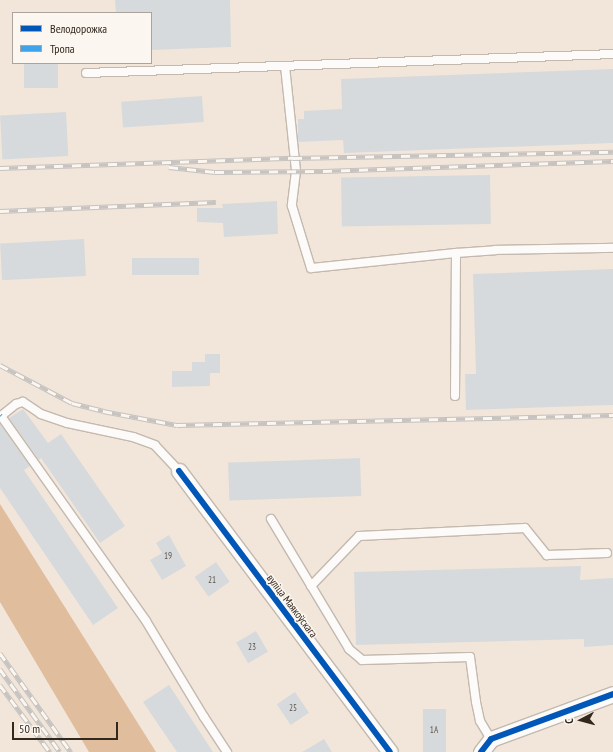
<!DOCTYPE html>
<html>
<head>
<meta charset="utf-8">
<style>
	body { margin:0 }
	#map { position:relative; width:613px; height:752px; overflow:hidden; background:#f2e6da; font-family:"PT Sans Narrow",sans-serif }
	div>[style] { position:absolute }
	.forest>* { inset:0; background:#e0bd9d }
	.building>* { inset:0; background:#d7dadc; transform-origin:0 0 }
	.roads { filter:drop-shadow(1px 0 #c3b9af) drop-shadow(-1px 0 #c3b9af) drop-shadow(0 1px #c3b9af) drop-shadow(0 -1px #c3b9af) }
	.lane>* { height:8px; margin:-4px; padding:0 4px; transform-origin:4px; border-radius:4px; background:#fdfbf9 }
	.street>* { height:15px; margin:-7.5px; padding:0 7.5px; transform-origin:7.5px; border-radius:7.5px; background:#fdfbf9 }
	.rail>* { height:4.5px; margin-top:-2.25px; transform-origin:0; background:repeating-linear-gradient(90deg,#fcf6f0 0 9px,#c6c3c0 0 18px); box-sizing:border-box; border-block:1px solid #c6c3c0 }
	.quiet>* { height:5px; margin-top:-2.5px; transform-origin:0; background:repeating-linear-gradient(90deg,#3ea3ea 0 10px,transparent 0 15px) }
	.cycleway>* { height:6px; margin:-3px; padding:0 3px; transform-origin:3px; border-radius:3px; background:#0057b8 }
	span { translate:-50% -50%; white-space:nowrap; text-align:center; line-height:1.15; -webkit-text-stroke:3px #fcf6f0; paint-order:stroke }
	.number-label { font-size:9px; color:#5c544e }
	.number-label span { -webkit-text-stroke-width:0 }
	.street-label { font-size:11px; color:#33281e }
	.legend { position:absolute; left:12px; top:12px; width:140px; height:52px; box-sizing:border-box; background:#fcf6f0; border:1px solid #aca49c; margin:0; padding:5px 7px; list-style:none; font-size:12px; color:#33281e }
	.legend li { display:flex; align-items:center; gap:8px; height:20px }
	.legend b { width:20px; border:1px solid #aca49c }
	.north { position:absolute; left:561px; top:700px; width:40px; height:40px; -webkit-text-stroke:3px #fcf6f0; paint-order:stroke; rotate:264deg; font-size:11px; font-weight:700; line-height:16px; text-align:center; color:#33281e }
	.north::after { content:''; display:block; margin:auto; width:14px; height:18px; background:#33281e; clip-path:polygon(50% 0,100% 100%,50% 72%,0 100%) }
	.scale { position:absolute; left:12px; top:722px; width:106px; height:18px; box-sizing:border-box; border:2px solid #33281e; border-top:0; padding-left:5px; font-size:12px; line-height:14px; white-space:nowrap; color:#33281e; -webkit-text-stroke:3px #fcf6f0; paint-order:stroke }
</style>
</head>
<body>
<div id="map">
	<div class="forest">
		<i style="clip-path:polygon(0 504px,156px 752px,89px 752px,0 602px)"></i>
	</div>
	<div class="building">
		<i style="clip-path:polygon(115px 0,230px 0,231px 47px,151px 50px,151px 13px,116px 13px)"></i>
		<i style="left:24px;top:63px;width:34px;height:25px"></i>
		<i style="clip-path:polygon(613px 69px,613px 143px,344px 153px,343px 140px,298px 142px,298px 119px,304px 119px,304px 111px,342px 109px,341px 79px)"></i>
		<i style="left:202px;top:96px;width:26px;height:81px;rotate:86deg"></i>
		<i style="left:66px;top:112px;width:44px;height:66px;rotate:87deg"></i>
		<i style="left:490px;top:175px;width:49px;height:149px;rotate:89deg"></i>
		<i style="clip-path:polygon(277px 201px,278px 234px,224px 237px,223px 223px,197px 222px,197px 208px,223px 208px,222px 204px)"></i>
		<i style="left:84px;top:239px;width:37px;height:84px;rotate:87deg"></i>
		<i style="left:199px;top:258px;width:17px;height:67px;rotate:90deg"></i>
		<i style="clip-path:polygon(613px 269px,613px 405px,466px 410px,465px 374px,476px 374px,473px 274px)"></i>
		<i style="clip-path:polygon(205px 354px,220px 354px,220px 373px,210px 373px,210px 386px,172px 387px,172px 371px,192px 371px,192px 362px,205px 362px)"></i>
		<i style="clip-path:polygon(23px 409px,48px 443px,61px 434px,125px 526px,100px 543px,41px 458px,39px 460px,9px 418px)"></i>
		<i style="clip-path:polygon(0 424px,30px 466px,24px 470px,118px 608px,93px 625px,0 488px)"></i>
		<i style="left:360px;top:458px;width:38px;height:132px;rotate:88deg"></i>
		<i style="clip-path:polygon(169px 535px,186px 566px,162px 580px,150px 560px,162px 553px,156px 543px)"></i>
		<i style="left:216px;top:562px;width:24px;height:26px;rotate:55deg"></i>
		<i style="clip-path:polygon(581px 566px,580px 580px,613px 578px,613px 645px,584px 647px,584px 639px,356px 645px,354px 572px)"></i>
		<i style="left:256px;top:631px;width:24px;height:23px;rotate:60deg"></i>
		<i style="clip-path:polygon(169px 685px,213px 752px,177px 752px,143px 702px)"></i>
		<i style="left:295px;top:692px;width:25px;height:22px;rotate:56deg"></i>
		<i style="left:423px;top:709px;width:23px;height:43px"></i>
		<i style="clip-path:polygon(324px 739px,332px 752px,302px 752px)"></i>
	</div>
	<div class="roads">
		<div class="lane">
			<i style="left:285px;top:66px;width:106px;rotate:84deg"></i>
			<i style="left:296px;top:171px;width:35px;rotate:97deg"></i>
			<i style="left:292px;top:206px;width:65px;rotate:73deg"></i>
			<i style="left:311px;top:268px;width:146px;rotate:-5.9deg"></i>
			<i style="left:456px;top:253px;width:143px;rotate:90.4deg"></i>
			<i style="left:86px;top:73px;width:527px;rotate:-2.06deg"></i>
			<i style="left:456px;top:253px;width:39px;rotate:-4deg"></i>
			<i style="left:495px;top:250px;width:118px;rotate:-1deg"></i>
			<i style="left:179px;top:471px;width:35px;rotate:-133deg"></i>
			<i style="left:155px;top:445px;width:23px;rotate:-160deg"></i>
			<i style="left:133px;top:437px;width:67px;rotate:-168deg"></i>
			<i style="left:67px;top:423px;width:28px;rotate:-161deg"></i>
			<i style="left:41px;top:414px;width:22px;rotate:-146deg"></i>
			<i style="left:23px;top:402px;width:7px;rotate:164deg"></i>
			<i style="left:16px;top:404px;width:19px;rotate:141deg"></i>
			<i style="left:1px;top:416px;width:251px;rotate:54.7deg"></i>
			<i style="left:146px;top:621px;width:112px;rotate:58.9deg"></i>
			<i style="left:204px;top:717px;width:42px;rotate:56.7deg"></i>
			<i style="left:271px;top:519px;width:152px;rotate:59deg"></i>
			<i style="left:349px;top:649px;width:17px;rotate:40deg"></i>
			<i style="left:362px;top:660px;width:108px;rotate:-1.6deg"></i>
			<i style="left:470px;top:657px;width:45px;rotate:82.4deg"></i>
			<i style="left:476px;top:702px;width:19px;rotate:78deg"></i>
			<i style="left:480px;top:721px;width:21px;rotate:59deg"></i>
			<i style="left:311px;top:586px;width:69px;rotate:-46.2deg"></i>
			<i style="left:359px;top:536px;width:166px;rotate:-2.8deg"></i>
			<i style="left:525px;top:528px;width:35px;rotate:51deg"></i>
			<i style="left:547px;top:555px;width:60px;rotate:-1.9deg"></i>
		</div>
		<div class="street">
			<i style="left:179px;top:471px;width:351px;rotate:53.1deg"></i>
			<i style="left:481px;top:752px;width:16px;rotate:-52deg"></i>
			<i style="left:491px;top:739px;width:130px;rotate:-20.2deg"></i>
		</div>
	</div>
	<div class="rail">
		<i style="left:169px;top:167px;width:46px;rotate:6.2deg"></i>
		<i style="left:215px;top:172px;width:108px;rotate:-0.5deg"></i>
		<i style="left:323px;top:171px;width:290px;rotate:-2deg"></i>
		<i style="left:0;top:168px;width:293px;rotate:-2deg"></i>
		<i style="left:293px;top:158px;width:320px;rotate:-1.1deg"></i>
		<i style="left:0;top:211px;width:216px;rotate:-2.4deg"></i>
		<i style="left:0;top:365px;width:81px;rotate:27.8deg"></i>
		<i style="left:72px;top:403px;width:32px;rotate:14deg"></i>
		<i style="left:103px;top:411px;width:75px;rotate:10.7deg"></i>
		<i style="left:177px;top:425px;width:436px;rotate:-1.3deg"></i>
		<i style="left:0;top:653px;width:122px;rotate:54.4deg"></i>
		<i style="left:0;top:669px;width:102px;rotate:54.1deg"></i>
		<i style="left:0;top:685px;width:84px;rotate:53.3deg"></i>
	</div>
	<div class="quiet">
		<i style="left:0;top:415px;width:1px;rotate:45deg"></i>
	</div>
	<div class="cycleway">
		<i style="left:179px;top:471px;width:351px;rotate:53.1deg"></i>
		<i style="left:481px;top:752px;width:16px;rotate:-52deg"></i>
		<i style="left:491px;top:739px;width:130px;rotate:-20.2deg"></i>
	</div>
	<div class="number-label">
		<span style="left:168px;top:556px">19</span>
		<span style="left:212px;top:580px">21</span>
		<span style="left:252px;top:647px">23</span>
		<span style="left:293px;top:708px">25</span>
		<span style="left:434px;top:730px">1А</span>
	</div>
	<div class="street-label">
		<span style="left:292px;top:606px;rotate:53deg">вуліца Маякоўскага</span>
	</div>
	<ul class="legend">
	<li><b style="height:5px;background:#0057b8"></b>Велодорожка</li>
	<li><b style="height:5px;background:#3ea3ea"></b>Тропа</li>
	</ul>
	<div class="north">С</div>
	<div class="scale">50 m</div>
</div>
</body>
</html>
